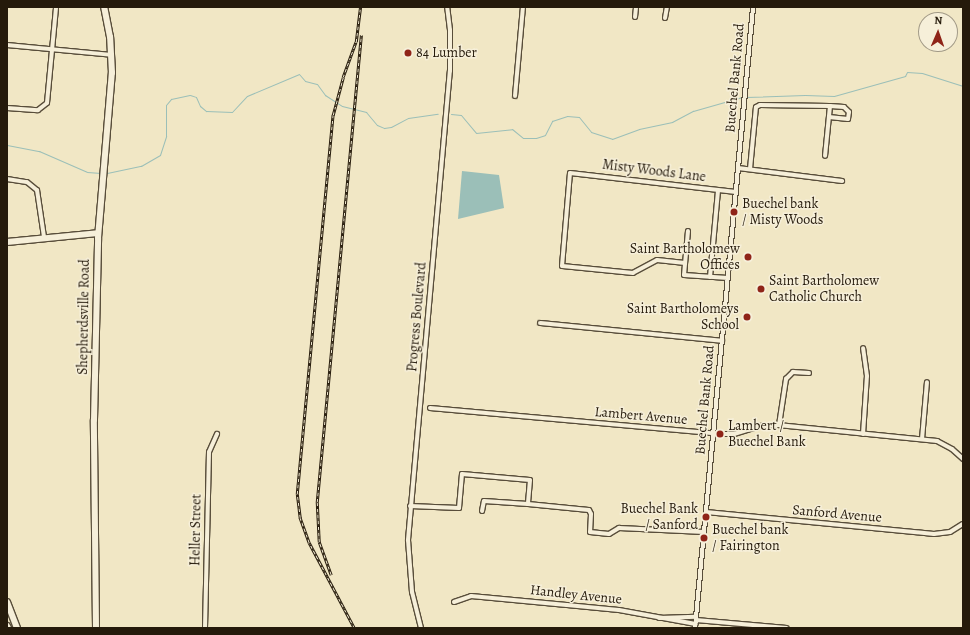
<!DOCTYPE html>
<html>
<head>
<meta charset="utf-8">
<style>
	body { margin:0 }
	#map { position:relative; width:970px; height:635px; overflow:hidden; background:#f1e7c5; font-family:Alegreya,serif }
	div>[style] { position:absolute }
	.water>* { inset:0; background:#9bbfb8 }
	.stream>* { height:1px; margin:-0.5px; padding:0 0.5px; transform-origin:0.5px; border-radius:0.5px; background:#9bbfb8 }
	.roads { filter:drop-shadow(1px 0 #584d3a) drop-shadow(-1px 0 #584d3a) drop-shadow(0 1px #584d3a) drop-shadow(0 -1px #584d3a) }
	.street>* { height:4px; margin:-2px; padding:0 2px; transform-origin:2px; border-radius:2px; background:#f6efd9 }
	.secondary>* { height:6px; margin:-3px; padding:0 3px; transform-origin:3px; border-radius:3px; background:#f6efd9 }
	.rail>* { height:2.5px; margin-top:-1.25px; transform-origin:0; background:repeating-linear-gradient(90deg,#f6efd9 0 3px,#251a0b 0 6px); box-sizing:border-box; border-block:1px solid #251a0b }
	.dots>* { width:11px; height:11px; translate:-50% -50%; box-sizing:border-box; border:2px solid #f6efd9; border-radius:50% }
	span { translate:-50% -50%; white-space:nowrap; text-align:center; line-height:1.15; -webkit-text-stroke:3px #f6efd9; paint-order:stroke }
	.poi-label { font-size:14px; color:#251a0b }
	.left { translate:0 -50%; text-align:left }
	.right { translate:-100% -50%; text-align:right }
	.street-label { font-size:14px; color:#251a0b }
	.frame { position:absolute; inset:0; border:8px solid #251a0b; pointer-events:none }
	.north { position:absolute; left:918px; top:12px; width:40px; height:40px; box-sizing:border-box; background:#f6efd9; border:1px solid #a29a87; border-radius:50%; rotate:2deg; font-size:11px; font-weight:700; line-height:16px; text-align:center; color:#251a0b }
	.north::after { content:''; display:block; margin:auto; width:14px; height:18px; background:#8f2418; clip-path:polygon(50% 0,100% 100%,50% 72%,0 100%) }
</style>
</head>
<body>
<div id="map">
	<div class="water">
		<i style="clip-path:polygon(462px 171px,499px 175px,504px 208px,458px 219px)"></i>
	</div>
	<div class="stream">
		<i style="left:746px;top:97px;width:59px;rotate:-1.9deg"></i>
		<i style="left:805px;top:95px;width:29px;rotate:2deg"></i>
		<i style="left:834px;top:96px;width:74px;rotate:-15.7deg"></i>
		<i style="left:905px;top:76px;width:4px;rotate:-63deg"></i>
		<i style="left:907px;top:72px;width:15px;rotate:4deg"></i>
		<i style="left:922px;top:73px;width:43px;rotate:17.6deg"></i>
		<i style="left:451px;top:114px;width:10px;rotate:6deg"></i>
		<i style="left:461px;top:115px;width:23px;rotate:50deg"></i>
		<i style="left:476px;top:133px;width:36px;rotate:-6deg"></i>
		<i style="left:512px;top:129px;width:14px;rotate:39deg"></i>
		<i style="left:523px;top:138px;width:13px"></i>
		<i style="left:536px;top:138px;width:9px;rotate:-18deg"></i>
		<i style="left:545px;top:135px;width:16px;rotate:-63deg"></i>
		<i style="left:552px;top:121px;width:16px;rotate:-18deg"></i>
		<i style="left:567px;top:116px;width:12px;rotate:5deg"></i>
		<i style="left:579px;top:117px;width:19px;rotate:51deg"></i>
		<i style="left:591px;top:132px;width:22px;rotate:18deg"></i>
		<i style="left:612px;top:139px;width:29px;rotate:-20deg"></i>
		<i style="left:639px;top:129px;width:34px;rotate:-12deg"></i>
		<i style="left:672px;top:122px;width:24px;rotate:-28deg"></i>
		<i style="left:693px;top:111px;width:51px;rotate:-15.9deg"></i>
		<i style="left:7px;top:145px;width:33px;rotate:11deg"></i>
		<i style="left:39px;top:151px;width:52px;rotate:23.6deg"></i>
		<i style="left:87px;top:172px;width:14px;rotate:4deg"></i>
		<i style="left:107px;top:173px;width:35px;rotate:-12deg"></i>
		<i style="left:141px;top:166px;width:22px;rotate:-30deg"></i>
		<i style="left:160px;top:155px;width:20px;rotate:-72deg"></i>
		<i style="left:166px;top:136px;width:31px;rotate:-90deg"></i>
		<i style="left:166px;top:105px;width:8px;rotate:-50deg"></i>
		<i style="left:171px;top:99px;width:19px;rotate:-12deg"></i>
		<i style="left:190px;top:95px;width:6px;rotate:18deg"></i>
		<i style="left:196px;top:97px;width:10px;rotate:66deg"></i>
		<i style="left:200px;top:106px;width:8px;rotate:40deg"></i>
		<i style="left:206px;top:111px;width:26px;rotate:2deg"></i>
		<i style="left:232px;top:112px;width:22px;rotate:-47deg"></i>
		<i style="left:247px;top:96px;width:56px;rotate:-22.9deg"></i>
		<i style="left:299px;top:74px;width:9px;rotate:49deg"></i>
		<i style="left:305px;top:81px;width:12px;rotate:14deg"></i>
		<i style="left:317px;top:84px;width:14px;rotate:54deg"></i>
		<i style="left:325px;top:95px;width:20px;rotate:33deg"></i>
		<i style="left:342px;top:106px;width:25px;rotate:14deg"></i>
		<i style="left:366px;top:112px;width:17px;rotate:50deg"></i>
		<i style="left:377px;top:125px;width:8px;rotate:23deg"></i>
		<i style="left:384px;top:128px;width:7px;rotate:-8deg"></i>
		<i style="left:391px;top:127px;width:19px;rotate:-28deg"></i>
		<i style="left:408px;top:118px;width:30px;rotate:-8deg"></i>
	</div>
	<div class="roads">
		<div class="street">
			<i style="left:635px;top:17px;width:10px;rotate:-84deg"></i>
			<i style="left:665px;top:18px;width:11px;rotate:-80deg"></i>
			<i style="left:7px;top:45px;width:105px;rotate:5.4deg"></i>
			<i style="left:515px;top:96px;width:89px;rotate:-84.9deg"></i>
			<i style="left:7px;top:108px;width:31px;rotate:4deg"></i>
			<i style="left:38px;top:110px;width:11px;rotate:-38deg"></i>
			<i style="left:47px;top:103px;width:96px;rotate:-84.6deg"></i>
			<i style="left:829px;top:117px;width:19px;rotate:6deg"></i>
			<i style="left:848px;top:119px;width:7px;rotate:-82deg"></i>
			<i style="left:849px;top:112px;width:7px;rotate:-135deg"></i>
			<i style="left:844px;top:107px;width:14px;rotate:-176deg"></i>
			<i style="left:738px;top:168px;width:105px;rotate:7.1deg"></i>
			<i style="left:750px;top:169px;width:62px;rotate:-84.5deg"></i>
			<i style="left:756px;top:107px;width:4px;rotate:-27deg"></i>
			<i style="left:760px;top:105px;width:70px;rotate:0.8deg"></i>
			<i style="left:830px;top:106px;width:50px;rotate:95.7deg"></i>
			<i style="left:7px;top:179px;width:20px;rotate:9deg"></i>
			<i style="left:27px;top:182px;width:13px;rotate:39deg"></i>
			<i style="left:37px;top:190px;width:48px;rotate:81.5deg"></i>
			<i style="left:688px;top:231px;width:44px;rotate:95.2deg"></i>
			<i style="left:684px;top:275px;width:44px;rotate:3.9deg"></i>
			<i style="left:685px;top:263px;width:28px;rotate:-174deg"></i>
			<i style="left:657px;top:260px;width:27px;rotate:152deg"></i>
			<i style="left:633px;top:273px;width:71px;rotate:-174.4deg"></i>
			<i style="left:562px;top:266px;width:93px;rotate:-85.1deg"></i>
			<i style="left:570px;top:173px;width:167px;rotate:6.5deg"></i>
			<i style="left:710px;top:277px;width:87px;rotate:-84.7deg"></i>
			<i style="left:540px;top:323px;width:183px;rotate:5.6deg"></i>
			<i style="left:430px;top:408px;width:291px;rotate:5.1deg"></i>
			<i style="left:720px;top:434px;width:14px"></i>
			<i style="left:734px;top:434px;width:28px;rotate:-17deg"></i>
			<i style="left:761px;top:426px;width:17px;rotate:-3deg"></i>
			<i style="left:778px;top:425px;width:160px;rotate:5.7deg"></i>
			<i style="left:937px;top:441px;width:17px;rotate:28deg"></i>
			<i style="left:952px;top:449px;width:15px;rotate:42deg"></i>
			<i style="left:779px;top:425px;width:47px;rotate:-81.3deg"></i>
			<i style="left:786px;top:379px;width:10px;rotate:-45deg"></i>
			<i style="left:793px;top:372px;width:16px;rotate:4deg"></i>
			<i style="left:863px;top:434px;width:58px;rotate:-86.1deg"></i>
			<i style="left:867px;top:376px;width:28px;rotate:-98deg"></i>
			<i style="left:922px;top:439px;width:57px;rotate:-85deg"></i>
			<i style="left:410px;top:506px;width:49px;rotate:2.3deg"></i>
			<i style="left:459px;top:508px;width:34px;rotate:-85deg"></i>
			<i style="left:462px;top:474px;width:68px;rotate:5deg"></i>
			<i style="left:530px;top:480px;width:24px;rotate:95deg"></i>
			<i style="left:528px;top:504px;width:61px;rotate:5.6deg"></i>
			<i style="left:589px;top:510px;width:4px;rotate:63deg"></i>
			<i style="left:591px;top:514px;width:18px;rotate:93deg"></i>
			<i style="left:590px;top:532px;width:19px;rotate:6deg"></i>
			<i style="left:609px;top:534px;width:12px;rotate:-31deg"></i>
			<i style="left:619px;top:528px;width:85px;rotate:2.7deg"></i>
			<i style="left:482px;top:511px;width:10px;rotate:-79deg"></i>
			<i style="left:484px;top:501px;width:44px;rotate:3.9deg"></i>
			<i style="left:706px;top:512px;width:229px;rotate:5.5deg"></i>
			<i style="left:934px;top:534px;width:16px;rotate:-7deg"></i>
			<i style="left:950px;top:532px;width:15px;rotate:-32deg"></i>
			<i style="left:454px;top:602px;width:18px;rotate:-19deg"></i>
			<i style="left:471px;top:596px;width:96px;rotate:5.4deg"></i>
			<i style="left:567px;top:605px;width:52px;rotate:5.5deg"></i>
			<i style="left:619px;top:610px;width:78px;rotate:10.3deg"></i>
			<i style="left:659px;top:618px;width:37px;rotate:-2deg"></i>
			<i style="left:696px;top:620px;width:91px;rotate:5deg"></i>
			<i style="left:205px;top:628px;width:176px;rotate:-88.7deg"></i>
			<i style="left:209px;top:452px;width:20px;rotate:-66deg"></i>
			<i style="left:421px;top:628px;width:37px;rotate:-104deg"></i>
			<i style="left:412px;top:592px;width:52px;rotate:-94.4deg"></i>
			<i style="left:408px;top:540px;width:471px;rotate:-84.9deg"></i>
			<i style="left:450px;top:71px;width:41px;rotate:-90deg"></i>
			<i style="left:450px;top:30px;width:23px;rotate:-97deg"></i>
			<i style="left:695px;top:628px;width:624px;rotate:-84.66deg"></i>
		</div>
		<div class="secondary">
			<i style="left:7px;top:242px;width:91px;rotate:-5.6deg"></i>
			<i style="left:7px;top:602px;width:28px;rotate:69deg"></i>
			<i style="left:7px;top:626px;width:2px;rotate:63deg"></i>
			<i style="left:96px;top:628px;width:208px;rotate:-90.6deg"></i>
			<i style="left:94px;top:420px;width:182px;rotate:-88.7deg"></i>
			<i style="left:98px;top:238px;width:166px;rotate:-85.2deg"></i>
			<i style="left:112px;top:73px;width:36px;rotate:-93deg"></i>
			<i style="left:110px;top:37px;width:31px;rotate:-101deg"></i>
		</div>
	</div>
	<div class="rail">
		<i style="left:331px;top:575px;width:35px;rotate:-110deg"></i>
		<i style="left:319px;top:542px;width:40px;rotate:-92.9deg"></i>
		<i style="left:317px;top:502px;width:469px;rotate:-84.6deg"></i>
		<i style="left:354px;top:628px;width:96px;rotate:-117.9deg"></i>
		<i style="left:309px;top:543px;width:27px;rotate:-110deg"></i>
		<i style="left:300px;top:518px;width:24px;rotate:-97deg"></i>
		<i style="left:297px;top:494px;width:381px;rotate:-84.6deg"></i>
		<i style="left:333px;top:115px;width:39px;rotate:-75deg"></i>
		<i style="left:343px;top:77px;width:37px;rotate:-70deg"></i>
		<i style="left:356px;top:42px;width:35px;rotate:-83deg"></i>
	</div>
	<div class="dots">
		<i style="left:408px;top:53px;background:#8f2418"></i>
		<i style="left:734px;top:212px;background:#8f2418"></i>
		<i style="left:748px;top:257px;background:#8f2418"></i>
		<i style="left:761px;top:289px;background:#8f2418"></i>
		<i style="left:747px;top:317px;background:#8f2418"></i>
		<i style="left:720px;top:434px;background:#8f2418"></i>
		<i style="left:706px;top:517px;background:#8f2418"></i>
		<i style="left:704px;top:538px;background:#8f2418"></i>
	</div>
	<div class="poi-label">
		<span class="left" style="left:416px;top:53px">84 Lumber</span>
		<span class="left" style="left:742px;top:212px">Buechel bank<br>/ Misty Woods</span>
		<span class="right" style="left:740px;top:257px">Saint Bartholomew<br>Offices</span>
		<span class="left" style="left:769px;top:289px">Saint Bartholomew<br>Catholic Church</span>
		<span class="right" style="left:739px;top:317px">Saint Bartholomeys<br>School</span>
		<span class="left" style="left:728px;top:434px">Lambert /<br>Buechel Bank</span>
		<span class="right" style="left:698px;top:517px">Buechel Bank<br>/ Sanford</span>
		<span class="left" style="left:712px;top:538px">Buechel bank<br>/ Fairington</span>
	</div>
	<div class="street-label">
		<span style="left:735px;top:78px;rotate:-85deg">Buechel Bank Road</span>
		<span style="left:654px;top:171px;rotate:7deg">Misty Woods Lane</span>
		<span style="left:84px;top:317px;rotate:-89deg">Shepherdsville Road</span>
		<span style="left:417px;top:317px;rotate:-85deg">Progress Boulevard</span>
		<span style="left:705px;top:400px;rotate:-85deg">Buechel Bank Road</span>
		<span style="left:641px;top:416px;rotate:5deg">Lambert Avenue</span>
		<span style="left:837px;top:514px;rotate:5deg">Sanford Avenue</span>
		<span style="left:196px;top:530px;rotate:-89deg">Heller Street</span>
		<span style="left:576px;top:595px;rotate:6deg">Handley Avenue</span>
	</div>
	<div class="frame"></div>
	<div class="north">N</div>
</div>
</body>
</html>
